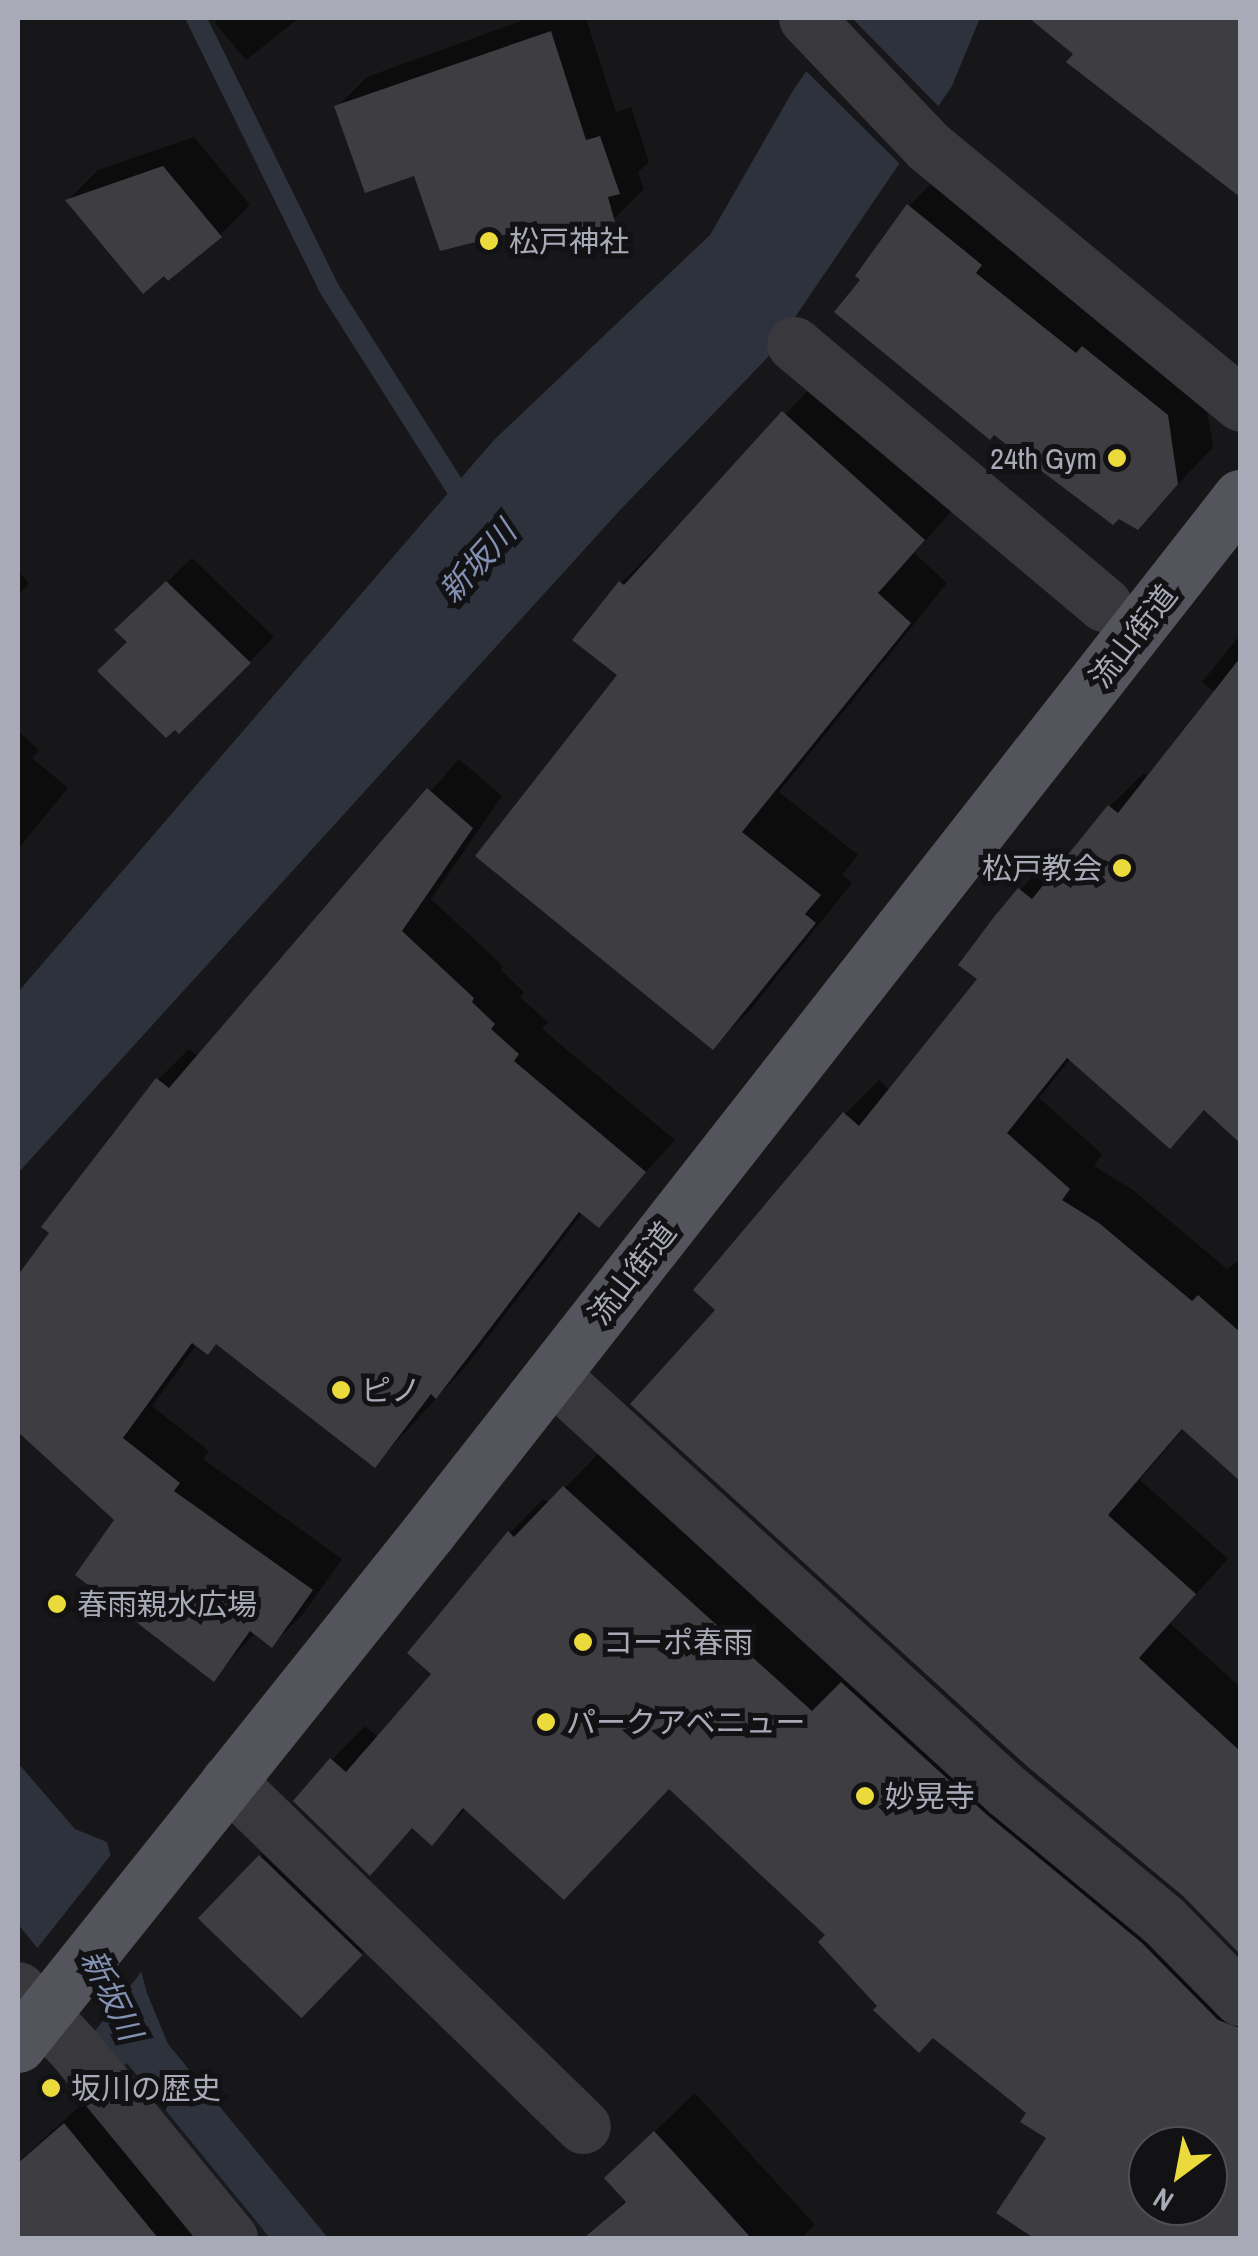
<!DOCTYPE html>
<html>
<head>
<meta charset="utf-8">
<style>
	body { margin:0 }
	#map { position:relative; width:1258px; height:2256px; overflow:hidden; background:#171719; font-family:"Archivo Narrow","Noto Sans JP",sans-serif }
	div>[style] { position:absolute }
	.water>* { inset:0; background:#2d323c }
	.pier>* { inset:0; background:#171719 }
	.shadow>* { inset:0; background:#0007; transform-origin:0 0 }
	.stream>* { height:20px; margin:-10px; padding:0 10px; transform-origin:10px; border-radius:10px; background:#2d323c }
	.building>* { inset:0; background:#3e3e42; transform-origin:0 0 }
	.minor>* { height:55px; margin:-27.5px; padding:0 27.5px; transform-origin:27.5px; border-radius:27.5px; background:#38383d }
	.major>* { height:55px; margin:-27.5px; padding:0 27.5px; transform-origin:27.5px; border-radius:27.5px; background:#54545c }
	.dots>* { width:28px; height:28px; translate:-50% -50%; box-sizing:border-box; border:5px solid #121214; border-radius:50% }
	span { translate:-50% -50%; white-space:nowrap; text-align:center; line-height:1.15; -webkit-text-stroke:10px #121214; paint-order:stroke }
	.poi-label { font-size:30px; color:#a9aab8 }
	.left { translate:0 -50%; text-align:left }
	.right { translate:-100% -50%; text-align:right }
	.street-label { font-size:30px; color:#a9aab8 }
	.water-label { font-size:32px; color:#8290b2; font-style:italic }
	.frame { position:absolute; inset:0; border:20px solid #a9aab8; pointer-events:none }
	.north { position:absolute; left:1128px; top:2126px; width:100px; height:100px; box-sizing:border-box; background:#121214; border:2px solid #4e4f56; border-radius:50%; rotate:212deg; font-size:28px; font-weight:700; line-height:40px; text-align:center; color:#a9aab8 }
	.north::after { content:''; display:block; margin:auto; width:35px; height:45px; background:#ebda3c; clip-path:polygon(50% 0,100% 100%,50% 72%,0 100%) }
</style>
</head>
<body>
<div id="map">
	<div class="water">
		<i style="clip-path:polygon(843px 18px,980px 18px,952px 86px,768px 357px,622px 508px,18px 1173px,18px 992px,493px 441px,710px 235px,794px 89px)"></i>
		<i style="clip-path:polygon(18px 1763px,75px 1829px,107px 1842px,147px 1993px,168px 2044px,328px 2238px,252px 2238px,99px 2049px,51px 1965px,18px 1924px)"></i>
	</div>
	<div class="pier">
		<i style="clip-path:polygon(837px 18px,852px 18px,941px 109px,902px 166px,803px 68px)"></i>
		<i style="clip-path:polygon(114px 1851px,145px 1967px,88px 2040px,35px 1951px)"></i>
	</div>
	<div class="shadow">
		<i style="clip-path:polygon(220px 18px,299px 18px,246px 60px,215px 23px)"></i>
		<i style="clip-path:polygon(529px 18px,586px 18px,616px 112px,631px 107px,649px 162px,638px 172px,644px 189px,613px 220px,521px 228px,416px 173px,337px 107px,367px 77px)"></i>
		<i style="clip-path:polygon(1034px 18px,1240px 18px,1240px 194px,1070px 62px,1077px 54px)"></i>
		<i style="clip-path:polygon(194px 137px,250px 205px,220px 235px,68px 200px,98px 170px)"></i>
		<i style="clip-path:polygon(944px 171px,1202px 380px,1213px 447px,1138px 527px,859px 276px,909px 206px)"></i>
		<i style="clip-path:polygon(822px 375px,961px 501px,914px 553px,947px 583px,779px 792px,858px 855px,842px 875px,852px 883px,751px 1009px,713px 1047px,621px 675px,621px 583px,659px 545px,662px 547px)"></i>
		<i style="clip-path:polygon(192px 558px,274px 637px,180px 731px,130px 642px,143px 605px)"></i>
		<i style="clip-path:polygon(18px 571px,29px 583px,18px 595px)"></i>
		<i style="clip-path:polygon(1240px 635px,1240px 1139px,1207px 1108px,1170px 1145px,1071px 1058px,1039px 1098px,1102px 1154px,1094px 1166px,1133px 1190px,1227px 1269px,1240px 1259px,1240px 1477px,1184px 1428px,1140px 1480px,1228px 1559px,1170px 1623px,1240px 1687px,1240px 1951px,1187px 1896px,719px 1309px,697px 1290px,845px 1114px,879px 1080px,890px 1090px,981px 979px,1020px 890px,1053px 856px,1063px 864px,1110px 806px,1144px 773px,1150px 778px,1216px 693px,1202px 682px)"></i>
		<i style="clip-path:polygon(18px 731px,39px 750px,32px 758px,68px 788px,18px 849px)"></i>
		<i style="clip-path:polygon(459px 759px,502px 796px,431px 899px,503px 966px,501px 970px,524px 992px,520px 997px,548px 1022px,542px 1029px,675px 1140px,598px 1225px,583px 1212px,467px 1365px,375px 1465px,217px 1342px,197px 1344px,152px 1406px,209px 1451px,203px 1459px,342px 1559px,303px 1614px,272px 1645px,256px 1632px,214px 1678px,118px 1519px,18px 1430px,18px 1279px,158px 1080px,189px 1049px,199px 1057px)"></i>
		<i style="clip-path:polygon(evenodd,598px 1454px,1240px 1975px,1240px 2238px,1038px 2238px,999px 2212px,1050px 2137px,1029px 2112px,933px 2035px,670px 1787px,467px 1808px,432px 1842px,414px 1826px,370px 1872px,332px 1760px,365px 1726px,379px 1738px,434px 1674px,510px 1533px,543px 1499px,549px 1504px,598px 1454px,1148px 2146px,1208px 2146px,1208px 2206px,1148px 2206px,1148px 2146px)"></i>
		<i style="left:291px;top:1826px;width:140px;height:129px;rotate:45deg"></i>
		<i style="clip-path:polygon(127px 2063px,270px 2238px,18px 2238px,18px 2162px)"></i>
		<i style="clip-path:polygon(695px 2093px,815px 2225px,801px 2238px,586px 2238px,627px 2199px,647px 2139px)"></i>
	</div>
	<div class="stream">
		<i style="left:196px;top:18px;width:303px;rotate:63.8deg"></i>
		<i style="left:330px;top:290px;width:259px;rotate:57.6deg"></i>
	</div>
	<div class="building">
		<i style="clip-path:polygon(1029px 18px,1240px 18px,1240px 197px,1066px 62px,1073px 54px)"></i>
		<i style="clip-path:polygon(551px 31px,586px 140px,600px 136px,620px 194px,608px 197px,615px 222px,527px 250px,519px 231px,440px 251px,414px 176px,365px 193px,334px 106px)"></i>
		<i style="clip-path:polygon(163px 166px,222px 237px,168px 281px,164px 276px,143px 294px,65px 200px)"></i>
		<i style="clip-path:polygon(907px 204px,982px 265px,976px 273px,1076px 353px,1082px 346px,1168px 415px,1178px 484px,1138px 530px,1119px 519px,1113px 525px,994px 435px,990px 440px,834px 312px,860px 280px,855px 276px)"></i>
		<i style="clip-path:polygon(782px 411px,925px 540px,878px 593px,911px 623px,742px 832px,821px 895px,805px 914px,816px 923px,713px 1050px,475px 856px,617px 675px,572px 640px,619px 581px,624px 585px)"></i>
		<i style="clip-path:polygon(166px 581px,251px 663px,179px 734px,175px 730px,166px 738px,97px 671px,127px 642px,114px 630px)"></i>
		<i style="clip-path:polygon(1240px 658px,1240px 1143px,1204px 1110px,1170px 1149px,1067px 1058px,1007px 1133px,1070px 1189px,1062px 1200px,1099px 1223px,1192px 1301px,1198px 1295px,1240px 1332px,1240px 1481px,1182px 1429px,1108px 1515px,1196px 1594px,1139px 1658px,1240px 1751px,1240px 1954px,1183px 1896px,1028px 1767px,630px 1404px,715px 1310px,693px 1290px,843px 1112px,859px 1126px,977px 979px,958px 965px,994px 917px,1018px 888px,1032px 899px,1108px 805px,1118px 813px)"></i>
		<i style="clip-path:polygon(427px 788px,473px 828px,402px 931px,474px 998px,472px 1002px,495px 1024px,491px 1029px,519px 1054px,514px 1061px,646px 1172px,599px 1228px,579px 1212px,436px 1399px,431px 1394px,375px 1468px,216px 1344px,208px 1355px,192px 1343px,123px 1438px,180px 1483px,174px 1491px,313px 1590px,272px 1648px,250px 1631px,214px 1682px,75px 1575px,114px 1520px,18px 1432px,18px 1275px,49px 1233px,41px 1227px,156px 1078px,169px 1088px)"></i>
		<i style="clip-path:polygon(evenodd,563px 1486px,812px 1711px,841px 1682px,986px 1814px,1142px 1943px,1218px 2020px,1240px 2028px,1240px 2238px,1034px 2238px,996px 2213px,1046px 2138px,1020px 2122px,1026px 2113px,933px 2038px,919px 2053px,873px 2010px,877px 2006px,818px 1942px,825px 1935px,669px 1789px,564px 1900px,463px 1808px,432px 1846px,412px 1828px,370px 1876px,293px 1801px,330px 1758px,346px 1772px,431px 1674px,407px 1653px,508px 1531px,514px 1537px,563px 1486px,1148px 2146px,1208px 2146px,1208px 2206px,1148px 2206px,1148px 2146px)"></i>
		<i style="left:259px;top:1855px;width:144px;height:88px;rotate:44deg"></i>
		<i style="clip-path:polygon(64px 2123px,158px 2238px,18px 2238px,18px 2163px)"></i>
		<i style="clip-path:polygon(654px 2131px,678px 2157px,751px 2238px,584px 2238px,626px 2202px,604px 2178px)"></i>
	</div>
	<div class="minor">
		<i style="left:806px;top:18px;width:178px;rotate:46.4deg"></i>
		<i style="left:929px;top:147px;width:403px;rotate:39.5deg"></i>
		<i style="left:794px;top:344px;width:405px;rotate:40deg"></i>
		<i style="left:552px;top:1375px;width:617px;rotate:42.44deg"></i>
		<i style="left:1007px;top:1791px;width:202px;rotate:39.6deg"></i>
		<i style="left:1163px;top:1920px;width:110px;rotate:45.4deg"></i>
		<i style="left:228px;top:1781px;width:495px;rotate:44.2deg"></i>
		<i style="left:18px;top:1989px;width:81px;rotate:46.5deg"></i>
		<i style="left:74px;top:2048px;width:246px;rotate:50.6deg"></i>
	</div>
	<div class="major">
		<i style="left:18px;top:2045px;width:655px;rotate:-51.33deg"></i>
		<i style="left:427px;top:1534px;width:1318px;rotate:-51.9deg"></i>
	</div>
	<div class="dots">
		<i style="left:489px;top:241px;background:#ebda3c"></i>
		<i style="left:1117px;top:458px;background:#ebda3c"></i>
		<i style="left:1122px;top:868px;background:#ebda3c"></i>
		<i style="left:341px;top:1390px;background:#ebda3c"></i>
		<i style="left:57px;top:1604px;background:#ebda3c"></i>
		<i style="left:583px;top:1642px;background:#ebda3c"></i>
		<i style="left:546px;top:1722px;background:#ebda3c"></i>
		<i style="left:865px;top:1796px;background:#ebda3c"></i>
		<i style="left:51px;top:2088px;background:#ebda3c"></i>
	</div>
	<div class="poi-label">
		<span class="left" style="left:509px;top:241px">松戸神社</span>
		<span class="right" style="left:1097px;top:458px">24th Gym</span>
		<span class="right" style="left:1102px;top:868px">松戸教会</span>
		<span class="left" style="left:361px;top:1390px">ピノ</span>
		<span class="left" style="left:77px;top:1604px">春雨親水広場</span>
		<span class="left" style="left:603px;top:1642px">コーポ春雨</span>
		<span class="left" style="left:566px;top:1722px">パークアベニュー</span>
		<span class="left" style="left:885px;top:1796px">妙晃寺</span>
		<span class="left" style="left:71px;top:2088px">坂川の歴史</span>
	</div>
	<div class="street-label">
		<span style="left:1133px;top:636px;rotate:-52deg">流山街道</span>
		<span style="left:632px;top:1273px;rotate:-52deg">流山街道</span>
	</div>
	<div class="water-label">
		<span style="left:478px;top:562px;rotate:-48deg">新坂川</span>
		<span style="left:111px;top:1995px;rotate:64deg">新坂川</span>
	</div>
	<div class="frame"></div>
	<div class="north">N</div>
</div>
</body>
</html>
